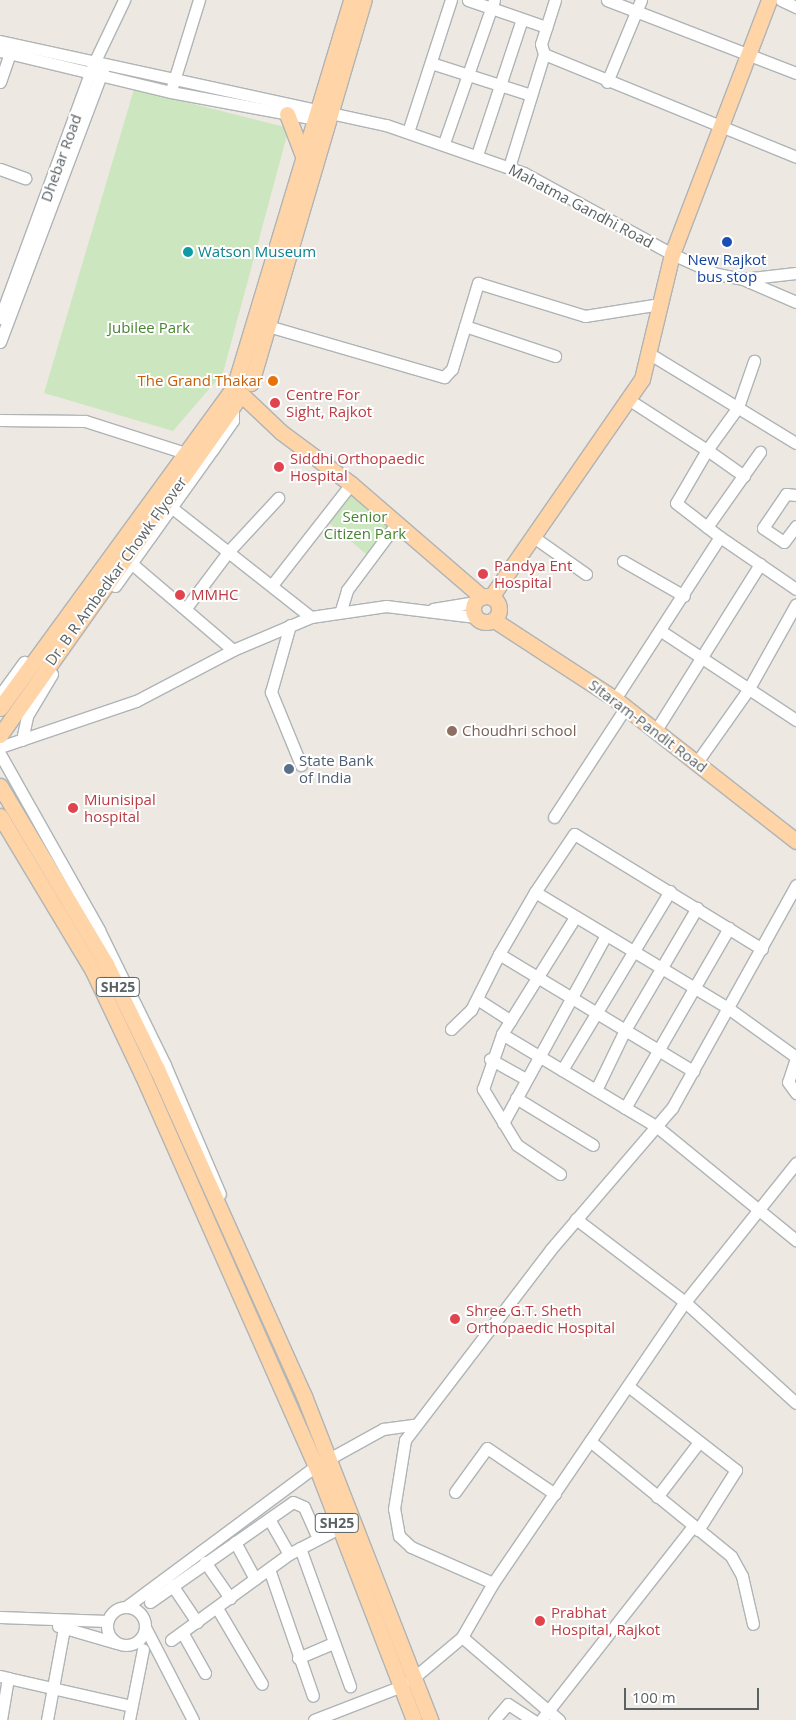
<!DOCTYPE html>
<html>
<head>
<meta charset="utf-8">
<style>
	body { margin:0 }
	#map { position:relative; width:796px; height:1720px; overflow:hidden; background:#eee8e3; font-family:"Open Sans",sans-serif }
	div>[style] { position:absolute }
	.green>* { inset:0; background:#cce7bf; transform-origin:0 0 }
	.roads { filter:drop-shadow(1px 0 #afb4b6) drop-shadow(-1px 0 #afb4b6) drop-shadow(0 1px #afb4b6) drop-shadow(0 -1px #afb4b6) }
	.minor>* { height:11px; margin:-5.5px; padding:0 5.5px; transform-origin:5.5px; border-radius:5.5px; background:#fff }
	.minor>.ring { margin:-5.5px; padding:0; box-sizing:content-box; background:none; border:11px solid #fff; border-radius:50% }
	.major>* { height:15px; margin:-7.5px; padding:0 7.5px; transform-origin:7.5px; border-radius:7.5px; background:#ffd4a7 }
	.major>.ring { margin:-7.5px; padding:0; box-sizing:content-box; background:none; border:15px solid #ffd4a7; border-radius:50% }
	.dots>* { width:14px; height:14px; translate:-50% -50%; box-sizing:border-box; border:2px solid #fff; border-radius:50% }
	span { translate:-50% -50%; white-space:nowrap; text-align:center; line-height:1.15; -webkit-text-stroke:4px #fff; paint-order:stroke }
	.shield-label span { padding:1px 4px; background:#fff; border:1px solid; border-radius:4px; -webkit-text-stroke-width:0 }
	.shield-label { font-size:14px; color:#5b6264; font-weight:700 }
	.street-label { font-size:15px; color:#5b6264 }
	.culture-label { font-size:15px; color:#0d838f }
	.left { translate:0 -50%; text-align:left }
	.transit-label { font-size:15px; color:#164399 }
	.park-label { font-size:15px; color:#498432 }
	.food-label { font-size:15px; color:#c56008 }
	.right { translate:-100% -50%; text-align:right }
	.health-label { font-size:15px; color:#be3a42 }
	.education-label { font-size:15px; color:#785e54 }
	.service-label { font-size:15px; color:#4e5e75 }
	.scale { position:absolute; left:624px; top:1688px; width:135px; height:22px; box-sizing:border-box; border:2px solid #5b6264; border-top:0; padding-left:6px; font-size:15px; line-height:18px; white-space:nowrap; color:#5b6264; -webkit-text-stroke:4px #fff; paint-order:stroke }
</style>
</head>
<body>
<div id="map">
	<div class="green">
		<i style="clip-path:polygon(134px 89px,289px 128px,223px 373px,173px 431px,44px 393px)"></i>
		<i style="left:351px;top:484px;width:60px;height:44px;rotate:40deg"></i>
	</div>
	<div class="roads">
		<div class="minor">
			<i style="left:468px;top:0;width:83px;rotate:19.1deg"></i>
			<i style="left:555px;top:0;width:46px;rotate:107.7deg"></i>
			<i style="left:541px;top:44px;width:10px;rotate:73deg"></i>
			<i style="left:544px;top:54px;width:272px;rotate:22.2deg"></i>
			<i style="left:607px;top:0;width:203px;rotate:21.1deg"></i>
			<i style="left:781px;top:0;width:17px;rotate:25deg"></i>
			<i style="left:0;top:41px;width:395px;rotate:12.3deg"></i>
			<i style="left:386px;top:125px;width:146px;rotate:19.2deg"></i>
			<i style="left:524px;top:173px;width:169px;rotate:28.7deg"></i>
			<i style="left:672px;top:254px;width:49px;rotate:24deg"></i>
			<i style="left:717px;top:274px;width:26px;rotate:11deg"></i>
			<i style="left:743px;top:279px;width:53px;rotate:-6.5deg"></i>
			<i style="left:0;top:51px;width:176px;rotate:13.5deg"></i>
			<i style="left:171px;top:92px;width:153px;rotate:10.6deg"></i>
			<i style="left:431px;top:63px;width:105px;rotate:17.7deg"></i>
			<i style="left:0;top:82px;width:31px;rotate:-71deg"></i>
			<i style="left:607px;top:82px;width:89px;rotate:-67.5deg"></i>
			<i style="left:172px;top:87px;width:91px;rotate:-72.8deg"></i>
			<i style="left:408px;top:132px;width:139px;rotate:-72deg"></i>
			<i style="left:444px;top:143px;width:151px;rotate:-70.7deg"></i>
			<i style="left:477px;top:155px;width:143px;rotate:-71.7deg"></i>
			<i style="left:509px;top:167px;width:118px;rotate:-72.8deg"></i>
			<i style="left:0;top:169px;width:27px;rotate:20deg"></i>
			<i style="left:745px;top:280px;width:56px;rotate:23.3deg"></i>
			<i style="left:0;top:318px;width:272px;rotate:-69.8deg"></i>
			<i style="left:94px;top:63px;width:70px;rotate:-64.5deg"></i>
			<i style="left:261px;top:324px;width:191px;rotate:16.2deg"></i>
			<i style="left:444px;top:377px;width:11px;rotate:-45deg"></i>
			<i style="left:452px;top:369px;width:90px;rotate:-73.2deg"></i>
			<i style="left:478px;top:283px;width:112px;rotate:17.1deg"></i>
			<i style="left:585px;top:316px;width:76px;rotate:-9.1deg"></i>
			<i style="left:465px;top:326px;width:95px;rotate:18.4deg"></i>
			<i style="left:0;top:342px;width:292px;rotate:-69.3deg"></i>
			<i style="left:650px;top:354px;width:171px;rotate:31.4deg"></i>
			<i style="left:631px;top:401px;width:90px;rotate:32.8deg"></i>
			<i style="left:707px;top:450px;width:61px;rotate:120.3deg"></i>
			<i style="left:676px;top:503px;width:56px;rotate:37.7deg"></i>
			<i style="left:0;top:420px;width:85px;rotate:0.7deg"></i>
			<i style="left:85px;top:421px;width:99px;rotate:17.7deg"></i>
			<i style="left:744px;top:476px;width:45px;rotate:-144.9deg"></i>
			<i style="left:707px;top:450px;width:53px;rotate:-54.2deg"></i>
			<i style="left:738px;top:407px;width:49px;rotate:-70.8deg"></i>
			<i style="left:796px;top:495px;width:10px;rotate:-174deg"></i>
			<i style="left:786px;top:494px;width:41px;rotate:124.1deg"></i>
			<i style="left:763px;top:528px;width:25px;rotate:34deg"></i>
			<i style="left:784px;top:542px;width:20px;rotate:-53deg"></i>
			<i style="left:171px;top:507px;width:178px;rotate:38.2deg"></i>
			<i style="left:707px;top:527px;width:92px;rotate:-54.8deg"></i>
			<i style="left:532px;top:536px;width:66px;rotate:35.1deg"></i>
			<i style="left:623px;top:561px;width:70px;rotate:29.8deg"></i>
			<i style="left:131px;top:563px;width:134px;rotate:40.5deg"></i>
			<i style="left:272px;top:585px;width:128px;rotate:-52deg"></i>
			<i style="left:115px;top:586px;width:168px;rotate:-54.4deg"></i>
			<i style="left:213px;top:449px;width:35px;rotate:-55deg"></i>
			<i style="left:233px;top:420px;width:11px;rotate:-90deg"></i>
			<i style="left:186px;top:608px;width:70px;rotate:-53.1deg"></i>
			<i style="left:228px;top:552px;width:74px;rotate:-47.2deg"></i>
			<i style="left:433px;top:609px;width:43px;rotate:-9.5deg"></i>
			<i style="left:341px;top:610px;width:21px;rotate:-73deg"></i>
			<i style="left:347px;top:590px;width:84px;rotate:-53.3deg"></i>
			<i style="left:290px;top:625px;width:70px;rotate:105.8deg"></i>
			<i style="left:271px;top:692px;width:79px;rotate:67.7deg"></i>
			<i style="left:661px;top:631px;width:162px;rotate:33.4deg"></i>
			<i style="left:0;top:695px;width:41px;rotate:-54deg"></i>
			<i style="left:615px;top:699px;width:193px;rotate:-57.1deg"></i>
			<i style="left:720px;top:537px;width:92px;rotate:34.4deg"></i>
			<i style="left:656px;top:730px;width:196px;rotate:-57.9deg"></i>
			<i style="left:22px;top:740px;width:25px;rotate:-78deg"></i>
			<i style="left:27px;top:716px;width:49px;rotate:-59.2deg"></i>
			<i style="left:0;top:747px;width:144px;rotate:-18.7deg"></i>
			<i style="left:136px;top:701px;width:110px;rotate:-27.7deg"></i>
			<i style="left:233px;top:650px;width:85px;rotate:-22.9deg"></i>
			<i style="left:311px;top:617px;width:76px;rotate:-8.3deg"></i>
			<i style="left:386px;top:606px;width:90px;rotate:7deg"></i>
			<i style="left:0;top:754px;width:202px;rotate:60.6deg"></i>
			<i style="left:99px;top:930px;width:150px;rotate:63.9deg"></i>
			<i style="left:165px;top:1065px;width:140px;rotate:66.9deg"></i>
			<i style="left:697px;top:762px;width:88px;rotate:-54.7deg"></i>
			<i style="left:748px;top:690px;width:98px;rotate:-60.8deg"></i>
			<i style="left:554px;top:817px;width:131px;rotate:-56.8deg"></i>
			<i style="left:535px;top:892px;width:72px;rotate:120.1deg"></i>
			<i style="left:499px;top:954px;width:227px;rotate:31.1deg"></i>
			<i style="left:762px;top:949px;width:220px;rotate:-148.5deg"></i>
			<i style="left:574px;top:834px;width:70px;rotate:123.9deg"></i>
			<i style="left:535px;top:892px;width:225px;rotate:31deg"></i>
			<i style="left:728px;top:1008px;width:84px;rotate:35.8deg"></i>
			<i style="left:477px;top:999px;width:40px;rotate:32.9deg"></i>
			<i style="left:451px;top:1029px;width:28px;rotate:-44deg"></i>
			<i style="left:471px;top:1010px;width:63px;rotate:-63.4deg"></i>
			<i style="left:502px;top:1034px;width:179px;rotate:30.9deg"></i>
			<i style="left:656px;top:1126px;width:181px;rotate:39.2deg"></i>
			<i style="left:796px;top:1058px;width:25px;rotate:108deg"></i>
			<i style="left:788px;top:1082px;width:14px;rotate:54deg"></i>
			<i style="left:490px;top:1059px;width:41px;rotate:29.1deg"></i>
			<i style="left:562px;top:1070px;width:209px;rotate:-58.9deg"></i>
			<i style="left:596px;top:1090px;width:67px;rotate:-64.2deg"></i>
			<i style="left:625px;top:1030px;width:142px;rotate:-59.5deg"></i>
			<i style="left:516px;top:1098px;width:90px;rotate:31.4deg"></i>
			<i style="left:625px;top:1108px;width:208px;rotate:-60deg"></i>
			<i style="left:503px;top:1123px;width:214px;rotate:-61.3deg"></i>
			<i style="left:560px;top:1174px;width:52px;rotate:-146deg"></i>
			<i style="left:517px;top:1145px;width:66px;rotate:-121.3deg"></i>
			<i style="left:483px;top:1089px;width:58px;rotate:-70.9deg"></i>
			<i style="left:502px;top:1034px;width:138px;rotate:-58deg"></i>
			<i style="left:576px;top:1219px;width:137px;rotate:37.3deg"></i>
			<i style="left:685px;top:1302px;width:150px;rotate:42.3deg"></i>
			<i style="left:628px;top:1386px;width:137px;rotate:37.9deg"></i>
			<i style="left:736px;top:1470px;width:71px;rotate:122.3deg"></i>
			<i style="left:590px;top:1441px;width:182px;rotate:39.2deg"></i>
			<i style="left:731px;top:1556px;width:23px;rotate:61deg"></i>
			<i style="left:742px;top:1576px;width:49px;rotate:77.1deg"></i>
			<i style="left:455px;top:1492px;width:54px;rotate:-54deg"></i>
			<i style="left:487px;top:1448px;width:82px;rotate:34.1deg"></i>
			<i style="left:657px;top:1497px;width:69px;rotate:-52.6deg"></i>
			<i style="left:269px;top:1519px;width:40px;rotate:60.3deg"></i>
			<i style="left:235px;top:1542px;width:42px;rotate:61.6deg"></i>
			<i style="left:300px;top:1548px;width:147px;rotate:70.1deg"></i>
			<i style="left:205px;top:1562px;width:44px;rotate:55.2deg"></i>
			<i style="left:269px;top:1569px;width:134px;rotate:70.9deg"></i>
			<i style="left:493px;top:1583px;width:90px;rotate:-156.3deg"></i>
			<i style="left:411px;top:1547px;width:16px;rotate:-137deg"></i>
			<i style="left:399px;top:1536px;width:27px;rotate:-100deg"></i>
			<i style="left:394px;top:1509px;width:70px;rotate:-80.9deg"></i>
			<i style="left:405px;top:1440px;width:240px;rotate:-52.6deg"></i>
			<i style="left:551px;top:1249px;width:186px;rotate:-49.4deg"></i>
			<i style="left:672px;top:1108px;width:255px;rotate:-60.9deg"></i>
			<i style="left:172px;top:1585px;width:45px;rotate:56deg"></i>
			<i style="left:150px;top:1602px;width:174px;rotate:-35deg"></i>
			<i style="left:293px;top:1502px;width:12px;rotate:24deg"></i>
			<i style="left:304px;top:1507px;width:34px;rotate:66deg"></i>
			<i class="ring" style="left:107px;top:1607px;width:27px;height:27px"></i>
			<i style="left:126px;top:1607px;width:237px;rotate:-36.6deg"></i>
			<i style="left:316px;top:1466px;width:77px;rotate:-28.9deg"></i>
			<i style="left:383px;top:1429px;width:30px;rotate:-8deg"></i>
			<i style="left:217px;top:1608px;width:88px;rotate:59.4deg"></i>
			<i style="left:0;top:1617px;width:107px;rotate:2.1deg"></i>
			<i style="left:58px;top:1626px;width:60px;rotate:16.3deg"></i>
			<i style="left:146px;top:1629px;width:102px;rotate:62.7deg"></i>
			<i style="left:182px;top:1632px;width:47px;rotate:60.7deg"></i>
			<i style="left:462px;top:1637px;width:128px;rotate:40.6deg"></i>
			<i style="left:171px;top:1640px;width:146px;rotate:-36.1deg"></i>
			<i style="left:289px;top:1554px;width:56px;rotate:-27.5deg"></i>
			<i style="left:298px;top:1658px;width:38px;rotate:-23deg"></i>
			<i style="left:0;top:1676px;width:8px;rotate:14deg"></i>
			<i style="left:8px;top:1678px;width:43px;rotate:99.5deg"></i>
			<i style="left:8px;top:1678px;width:126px;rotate:12.8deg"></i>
			<i style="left:411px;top:1680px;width:67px;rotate:-40.1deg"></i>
			<i style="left:462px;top:1637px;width:62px;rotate:-60.1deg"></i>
			<i style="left:493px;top:1583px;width:340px;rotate:-55.7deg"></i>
			<i style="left:685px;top:1302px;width:178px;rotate:-51.4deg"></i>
			<i style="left:47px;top:1720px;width:94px;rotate:-79.5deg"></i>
			<i style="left:129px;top:1720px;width:72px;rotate:-78.8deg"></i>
			<i style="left:314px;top:1720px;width:91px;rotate:-21.2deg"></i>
			<i style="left:494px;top:1720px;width:21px;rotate:-49deg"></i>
			<i style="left:508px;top:1704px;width:30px;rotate:33deg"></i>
			<i style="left:541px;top:1720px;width:246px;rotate:-51.9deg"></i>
		</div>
		<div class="major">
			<i style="left:287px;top:114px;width:42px;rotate:69deg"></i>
			<i style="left:237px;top:378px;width:395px;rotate:-73.2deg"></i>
			<i style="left:251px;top:383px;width:399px;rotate:-73.6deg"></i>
			<i style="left:242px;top:395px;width:54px;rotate:43.5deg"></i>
			<i style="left:281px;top:432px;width:87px;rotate:36.6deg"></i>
			<i style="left:351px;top:484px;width:173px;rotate:40.8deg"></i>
			<i class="ring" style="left:473px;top:596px;width:11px;height:11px"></i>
			<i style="left:491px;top:597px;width:265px;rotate:-55.3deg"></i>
			<i style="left:642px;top:379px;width:129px;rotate:-76.5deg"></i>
			<i style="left:672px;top:254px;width:272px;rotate:-69.1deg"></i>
			<i style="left:494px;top:620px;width:145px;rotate:33.1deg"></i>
			<i style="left:615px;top:699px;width:230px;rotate:38.1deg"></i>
			<i style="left:0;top:708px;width:396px;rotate:-53.9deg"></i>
			<i style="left:0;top:735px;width:417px;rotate:-54.7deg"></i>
			<i style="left:0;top:786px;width:207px;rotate:59.2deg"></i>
			<i style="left:106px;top:964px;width:117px;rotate:64.1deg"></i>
			<i style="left:157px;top:1069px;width:359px;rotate:65.8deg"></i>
			<i style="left:304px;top:1396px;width:348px;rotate:68.7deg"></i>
			<i style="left:0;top:816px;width:181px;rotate:59deg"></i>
			<i style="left:93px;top:971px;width:114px;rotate:64.6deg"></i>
			<i style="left:142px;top:1074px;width:429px;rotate:66.1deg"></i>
			<i style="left:316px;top:1466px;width:272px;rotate:68.9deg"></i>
		</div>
	</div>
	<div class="dots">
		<i style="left:727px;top:242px;background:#1a4fb4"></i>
		<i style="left:188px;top:252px;background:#0f9aa8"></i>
		<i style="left:273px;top:381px;background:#e8710a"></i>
		<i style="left:275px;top:403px;background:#e0444e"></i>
		<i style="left:279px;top:467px;background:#e0444e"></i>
		<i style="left:483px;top:574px;background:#e0444e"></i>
		<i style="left:180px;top:595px;background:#e0444e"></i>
		<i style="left:452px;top:731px;background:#8d6e63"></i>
		<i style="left:289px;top:769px;background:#5c6f8a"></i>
		<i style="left:73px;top:808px;background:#e0444e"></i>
		<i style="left:455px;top:1319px;background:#e0444e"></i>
		<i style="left:540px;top:1621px;background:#e0444e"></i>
	</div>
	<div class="shield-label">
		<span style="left:118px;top:987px">SH25</span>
		<span style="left:337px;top:1523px">SH25</span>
	</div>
	<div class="street-label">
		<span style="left:61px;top:158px;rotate:-70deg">Dhebar Road</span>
		<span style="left:581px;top:206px;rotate:28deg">Mahatma Gandhi Road</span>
		<span style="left:116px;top:571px;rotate:-54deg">Dr. B R Ambedkar Chowk Flyover</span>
		<span style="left:648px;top:726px;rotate:37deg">Sitaram-Pandit Road</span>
	</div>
	<div class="culture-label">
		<span class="left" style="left:198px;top:252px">Watson Museum</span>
	</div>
	<div class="transit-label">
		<span style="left:727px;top:268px">New Rajkot<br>bus stop</span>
	</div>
	<div class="park-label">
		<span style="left:149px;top:328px">Jubilee Park</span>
		<span style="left:365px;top:525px">Senior<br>Citizen Park</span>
	</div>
	<div class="food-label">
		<span class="right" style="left:263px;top:381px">The Grand Thakar</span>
	</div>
	<div class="health-label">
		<span class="left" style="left:286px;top:403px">Centre For<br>Sight, Rajkot</span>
		<span class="left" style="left:290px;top:467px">Siddhi Orthopaedic<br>Hospital</span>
		<span class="left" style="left:494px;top:574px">Pandya Ent<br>Hospital</span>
		<span class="left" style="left:191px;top:595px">MMHC</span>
		<span class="left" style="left:84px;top:808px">Miunisipal<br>hospital</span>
		<span class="left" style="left:466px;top:1319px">Shree G.T. Sheth<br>Orthopaedic Hospital</span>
		<span class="left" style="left:551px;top:1621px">Prabhat<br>Hospital, Rajkot</span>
	</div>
	<div class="education-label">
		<span class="left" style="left:462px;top:731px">Choudhri school</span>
	</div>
	<div class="service-label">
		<span class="left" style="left:299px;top:769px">State Bank<br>of India</span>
	</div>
	<div class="scale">100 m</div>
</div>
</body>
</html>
